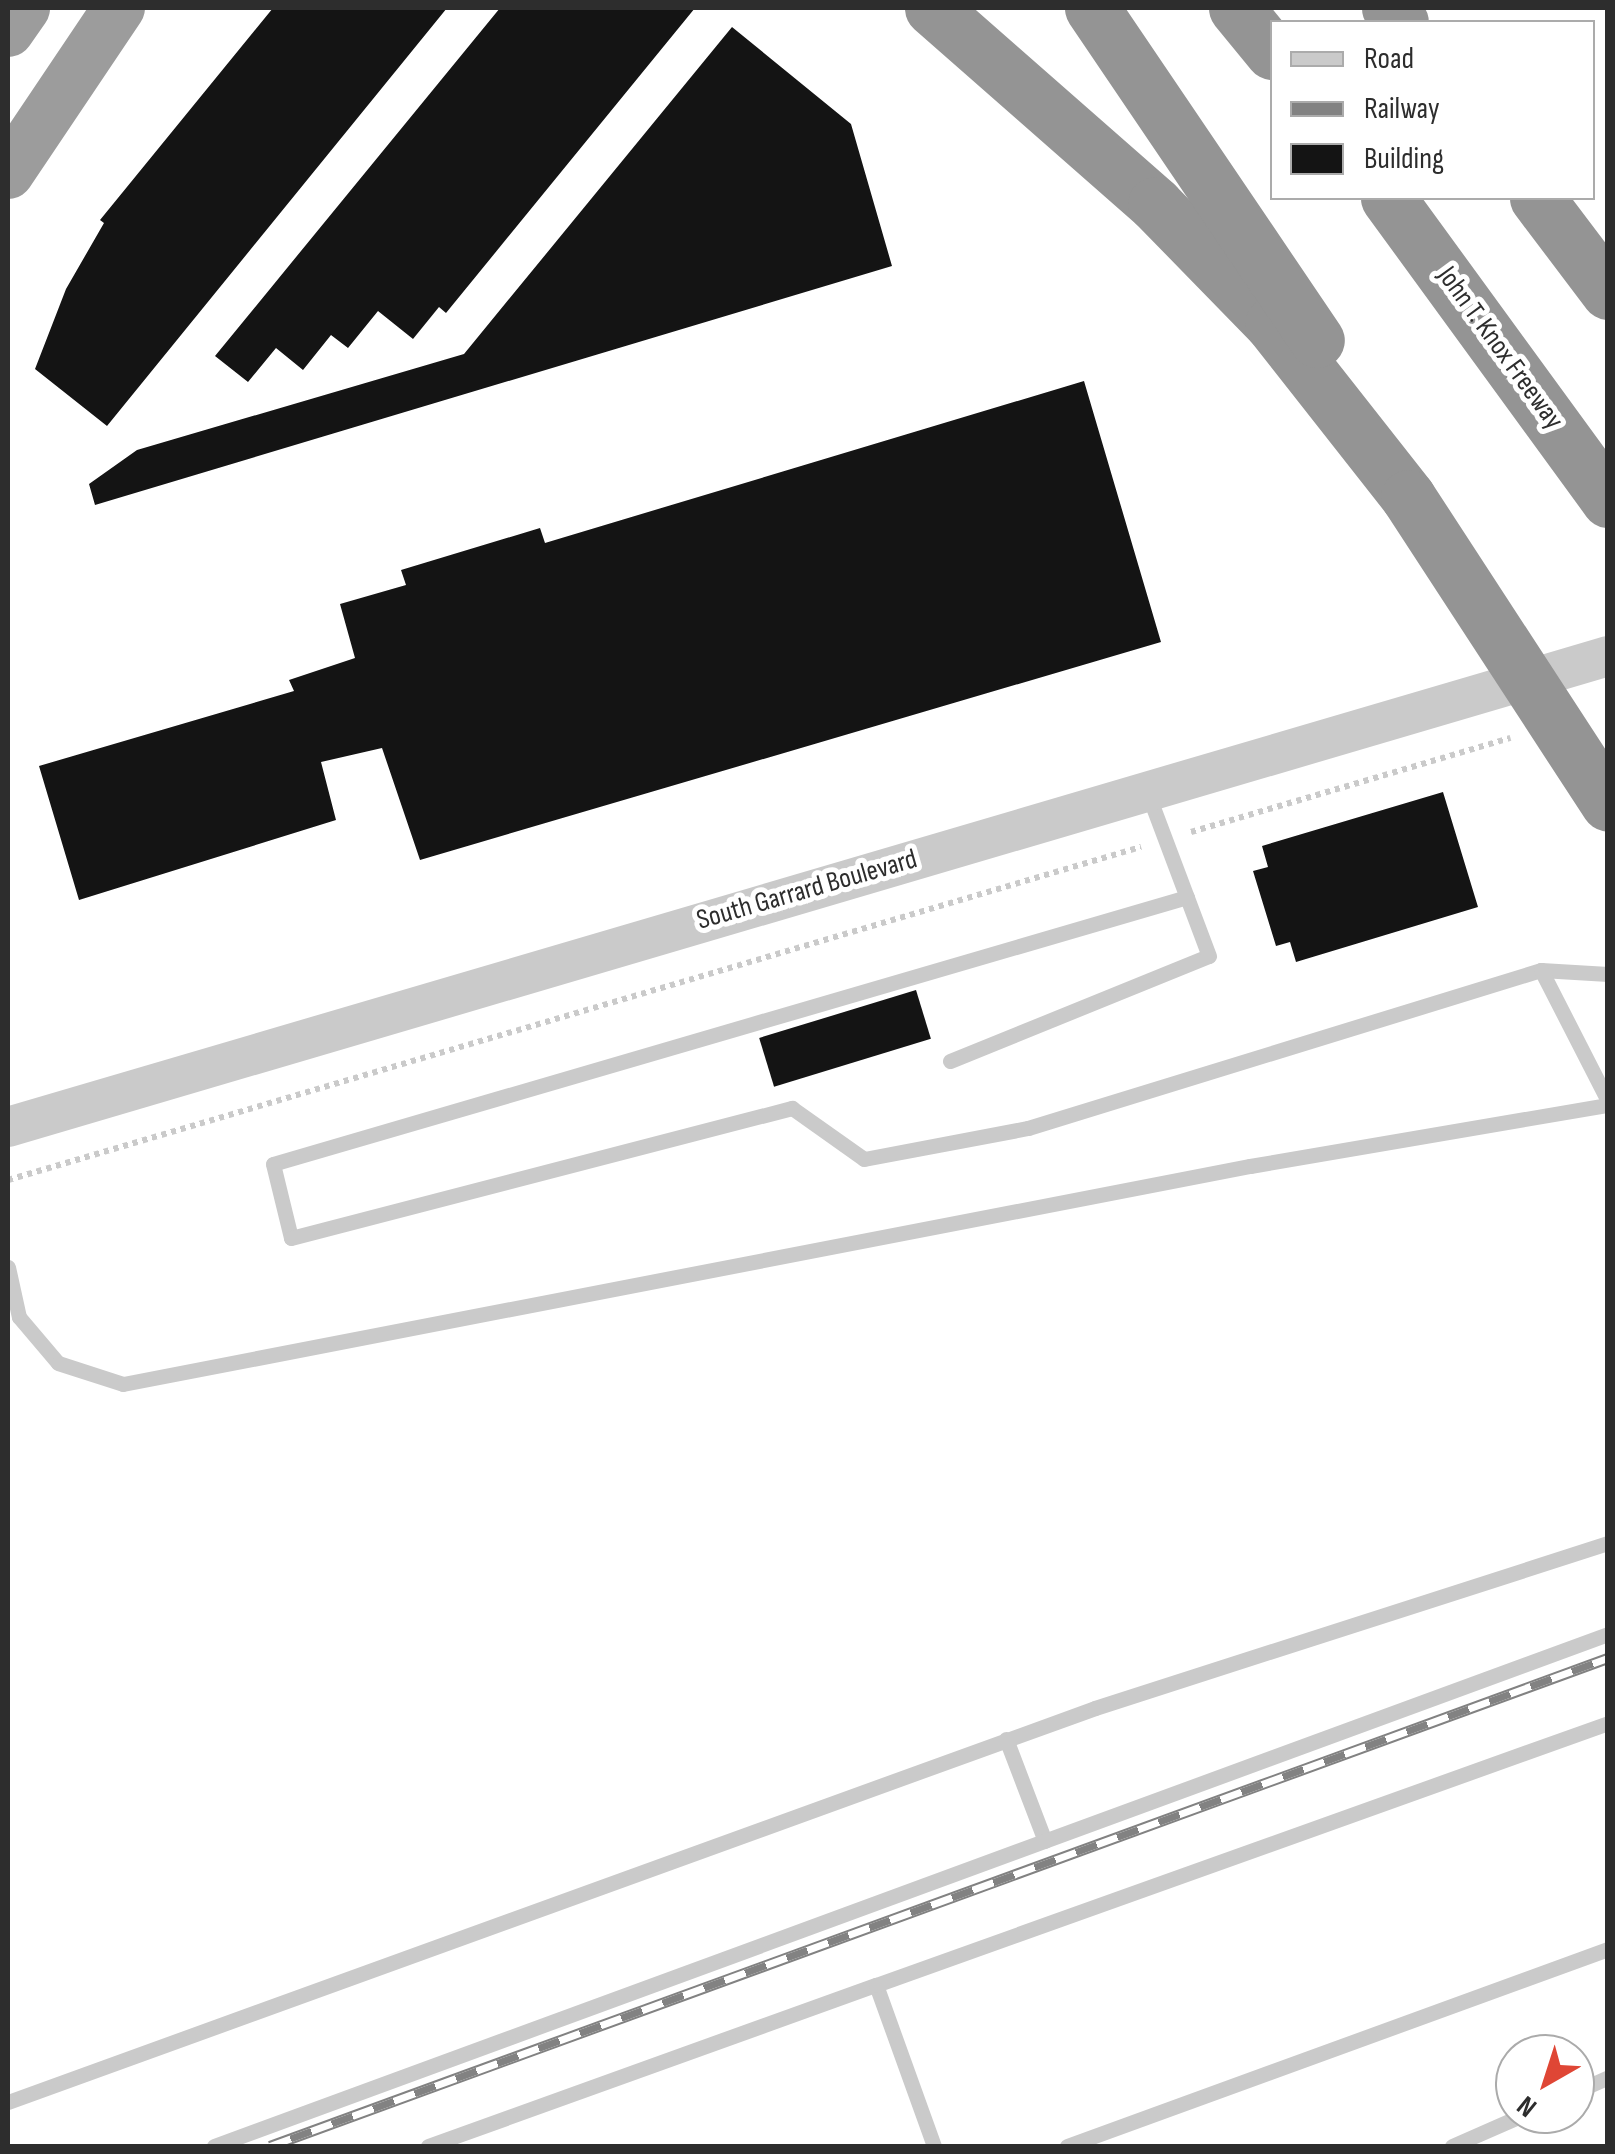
<!DOCTYPE html>
<html>
<head>
<meta charset="utf-8">
<style>
	body { margin:0 }
	#map { position:relative; width:1615px; height:2154px; overflow:hidden; background:#fff; font-family:"Sofia Sans Condensed",sans-serif }
	div>[style] { position:absolute }
	.building>* { inset:0; background:#141414; transform-origin:0 0 }
	.path>* { height:6px; margin-top:-3px; transform-origin:0; background:repeating-linear-gradient(90deg,#cacaca 0 5px,transparent 0 10px) }
	.service>* { height:15px; margin:-7.5px; padding:0 7.5px; transform-origin:7.5px; border-radius:7.5px; background:#cacaca }
	.tertiary>* { height:40px; margin:-20px; padding:0 20px; transform-origin:20px; border-radius:20px; background:#cacaca }
	.trunk>* { height:52px; margin:-26px; padding:0 26px; transform-origin:26px; border-radius:26px; background:#9c9c9c }
	.motorway>* { height:55px; margin:-27.5px; padding:0 27.5px; transform-origin:27.5px; border-radius:27.5px; background:#949494 }
	.rail>* { height:11px; margin-top:-5.5px; transform-origin:0; background:repeating-linear-gradient(90deg,#fff 0 22px,#828282 0 44px); box-sizing:border-box; border-block:2px solid #828282 }
	.motorway-bridge>* { height:55px; margin:-27.5px; padding:0 27.5px; transform-origin:27.5px; border-radius:27.5px; background:#949494 }
	span { translate:-50% -50%; white-space:nowrap; text-align:center; line-height:1.15; -webkit-text-stroke:10px #fff; paint-order:stroke }
	.street-label { font-size:28px; color:#2d2d2d }
	.frame { position:absolute; inset:0; border:10px solid #2d2d2d; pointer-events:none }
	.legend { position:absolute; left:1270px; top:20px; width:325px; height:180px; box-sizing:border-box; background:#fff; border:2px solid #ababab; margin:0; padding:12px 18px; list-style:none; font-size:30px; color:#2d2d2d }
	.legend li { display:flex; align-items:center; gap:20px; height:50px }
	.legend b { width:50px; border:2px solid #ababab }
	.north { position:absolute; left:1495px; top:2034px; width:100px; height:100px; box-sizing:border-box; background:#fff; border:2px solid #ababab; border-radius:50%; rotate:219deg; font-size:28px; font-weight:700; line-height:40px; text-align:center; color:#2d2d2d }
	.north::after { content:''; display:block; margin:auto; width:35px; height:45px; background:#df4635; clip-path:polygon(50% 0,100% 100%,50% 72%,0 100%) }
</style>
</head>
<body>
<div id="map">
	<div class="building">
		<i style="clip-path:polygon(273px 8px,447px 8px,107px 426px,35px 369px,66px 289px,104px 223px,100px 220px)"></i>
		<i style="clip-path:polygon(500px 8px,695px 8px,446px 313px,439px 307px,413px 339px,378px 311px,348px 348px,331px 335px,303px 370px,276px 348px,248px 382px,215px 356px)"></i>
		<i style="clip-path:polygon(732px 27px,851px 124px,892px 266px,95px 505px,89px 484px,137px 450px,464px 354px)"></i>
		<i style="clip-path:polygon(1084px 381px,1161px 642px,420px 860px,382px 748px,321px 762px,336px 820px,79px 900px,39px 766px,294px 691px,289px 680px,355px 658px,340px 604px,406px 585px,401px 570px,540px 528px,545px 543px)"></i>
		<i style="clip-path:polygon(1443px 792px,1478px 907px,1296px 962px,1290px 942px,1276px 946px,1253px 871px,1268px 867px,1262px 846px)"></i>
		<i style="left:916px;top:990px;width:51px;height:164px;rotate:73deg"></i>
	</div>
	<div class="path">
		<i style="left:1191px;top:832px;width:333px;rotate:-16.4deg"></i>
		<i style="left:8px;top:1180px;width:1181px;rotate:-16.38deg"></i>
	</div>
	<div class="service">
		<i style="left:1187px;top:897px;width:952px;rotate:163.72deg"></i>
		<i style="left:273px;top:1164px;width:76px;rotate:76.3deg"></i>
		<i style="left:291px;top:1238px;width:518px;rotate:-14.55deg"></i>
		<i style="left:792px;top:1108px;width:88px;rotate:35.3deg"></i>
		<i style="left:864px;top:1159px;width:167px;rotate:-10.7deg"></i>
		<i style="left:1028px;top:1128px;width:537px;rotate:-17.12deg"></i>
		<i style="left:1541px;top:970px;width:67px;rotate:3.4deg"></i>
		<i style="left:1541px;top:970px;width:147px;rotate:62.9deg"></i>
		<i style="left:950px;top:1061px;width:279px;rotate:-22.1deg"></i>
		<i style="left:1209px;top:956px;width:173px;rotate:-110.6deg"></i>
		<i style="left:8px;top:1267px;width:51px;rotate:77.6deg"></i>
		<i style="left:19px;top:1317px;width:60px;rotate:49.7deg"></i>
		<i style="left:58px;top:1363px;width:68px;rotate:17.9deg"></i>
		<i style="left:123px;top:1384px;width:1148px;rotate:-10.95deg"></i>
		<i style="left:1250px;top:1166px;width:363px;rotate:-9.7deg"></i>
		<i style="left:1006px;top:1739px;width:109px;rotate:69.1deg"></i>
		<i style="left:1575px;top:2092px;width:36px;rotate:-24deg"></i>
		<i style="left:8px;top:2102px;width:1156px;rotate:-19.92deg"></i>
		<i style="left:1095px;top:1708px;width:539px;rotate:-17.83deg"></i>
		<i style="left:214px;top:2146px;width:1485px;rotate:-20.17deg"></i>
		<i style="left:428px;top:2146px;width:476px;rotate:-19.8deg"></i>
		<i style="left:934px;top:2146px;width:171px;rotate:-109.8deg"></i>
		<i style="left:876px;top:1985px;width:777px;rotate:-19.69deg"></i>
		<i style="left:1067px;top:2146px;width:576px;rotate:-20.01deg"></i>
		<i style="left:1452px;top:2146px;width:80px;rotate:-23.7deg"></i>
	</div>
	<div class="tertiary">
		<i style="left:8px;top:1127px;width:1668px;rotate:-16.4deg"></i>
	</div>
	<div class="trunk">
		<i style="left:8px;top:31px;width:28px;rotate:-55deg"></i>
		<i style="left:8px;top:173px;width:199px;rotate:-56.1deg"></i>
	</div>
	<div class="motorway">
		<i style="left:932px;top:8px;width:297px;rotate:41.3deg"></i>
		<i style="left:1155px;top:204px;width:168px;rotate:45.7deg"></i>
		<i style="left:1272px;top:324px;width:220px;rotate:51.8deg"></i>
		<i style="left:1092px;top:8px;width:401px;rotate:55.9deg"></i>
		<i style="left:1236px;top:8px;width:57px;rotate:50.7deg"></i>
		<i style="left:1389px;top:8px;width:18px;rotate:49deg"></i>
		<i style="left:1388px;top:198px;width:374px;rotate:53.9deg"></i>
		<i style="left:1537px;top:198px;width:118px;rotate:52.9deg"></i>
	</div>
	<div class="rail">
		<i style="left:270px;top:2146px;width:1424px;rotate:-20.04deg"></i>
	</div>
	<div class="motorway-bridge">
		<i style="left:1408px;top:497px;width:366px;rotate:56.9deg"></i>
	</div>
	<div class="street-label">
		<span style="left:1500px;top:348px;rotate:54deg">John T. Knox Freeway</span>
		<span style="left:807px;top:890px;rotate:-16deg">South Garrard Boulevard</span>
	</div>
	<div class="frame"></div>
	<ul class="legend">
	<li><b style="height:12px;background:#cacaca"></b>Road</li>
	<li><b style="height:12px;background:#828282"></b>Railway</li>
	<li><b style="height:28px;background:#141414"></b>Building</li>
	</ul>
	<div class="north">N</div>
</div>
</body>
</html>
